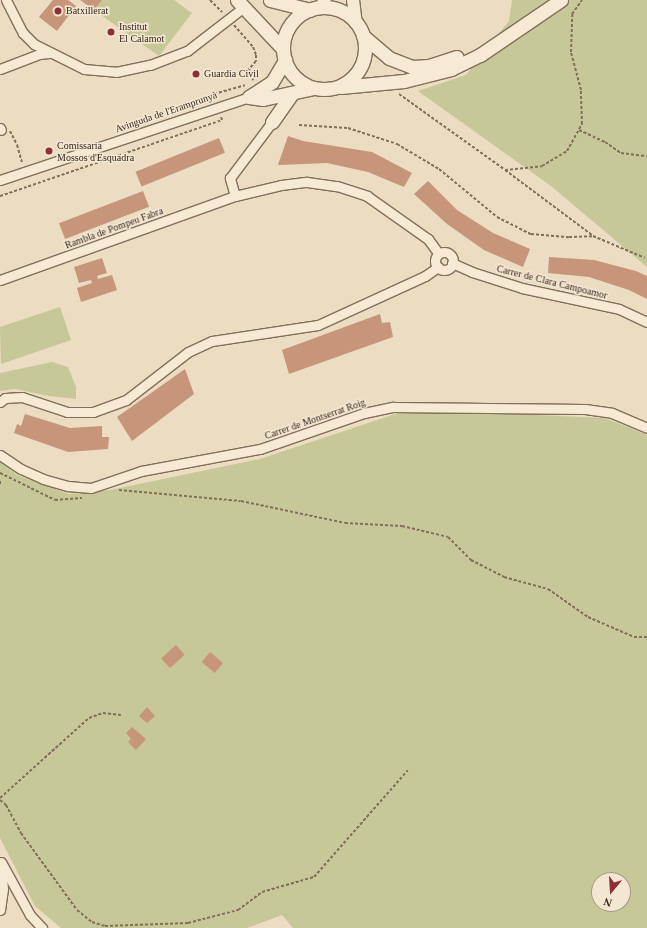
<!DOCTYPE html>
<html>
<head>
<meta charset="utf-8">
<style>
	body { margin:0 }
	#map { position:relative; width:647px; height:928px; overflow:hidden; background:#ebdcc2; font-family:Georgia,serif }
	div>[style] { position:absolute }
	.green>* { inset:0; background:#c6c897 }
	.building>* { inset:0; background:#c7957a; transform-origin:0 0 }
	.path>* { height:2px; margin-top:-1px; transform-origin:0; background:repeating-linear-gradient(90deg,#846e5b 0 3px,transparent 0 5px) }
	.roads { filter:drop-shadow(1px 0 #846e5b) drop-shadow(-1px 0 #846e5b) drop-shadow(0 1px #846e5b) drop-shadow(0 -1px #846e5b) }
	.minor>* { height:9px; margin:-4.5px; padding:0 4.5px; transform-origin:4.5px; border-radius:4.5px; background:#f6ead5 }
	.minor>.ring { margin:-4.5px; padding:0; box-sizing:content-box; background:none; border:9px solid #f6ead5; border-radius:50% }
	.tertiary>* { height:12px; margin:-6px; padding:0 6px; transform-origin:6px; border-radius:6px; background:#f6ead5 }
	.secondary>* { height:13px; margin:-6.5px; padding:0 6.5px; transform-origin:6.5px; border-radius:6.5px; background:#f6ead5 }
	.secondary>.ring { margin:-6.5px; padding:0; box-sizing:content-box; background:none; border:13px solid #f6ead5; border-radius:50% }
	.dots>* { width:11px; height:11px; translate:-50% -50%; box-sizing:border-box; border:2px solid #f3e7d1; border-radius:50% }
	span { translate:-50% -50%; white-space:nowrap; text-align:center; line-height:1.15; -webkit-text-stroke:3px #f3e7d1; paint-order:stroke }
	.poi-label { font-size:10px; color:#34271e }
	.left { translate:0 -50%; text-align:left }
	.street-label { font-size:10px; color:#34271e }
	.north { position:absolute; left:591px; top:872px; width:40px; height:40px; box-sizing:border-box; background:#f3e7d1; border:1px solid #a79a89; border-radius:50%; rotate:198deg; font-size:11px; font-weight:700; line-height:16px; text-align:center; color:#34271e }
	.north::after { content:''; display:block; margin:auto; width:14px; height:18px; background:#8f2e36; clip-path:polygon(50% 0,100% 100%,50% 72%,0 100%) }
</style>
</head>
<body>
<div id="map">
	<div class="green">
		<i style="clip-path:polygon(102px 0,174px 0,192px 13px,159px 56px,94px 10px)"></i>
		<i style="clip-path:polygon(512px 0,647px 0,647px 267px,551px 186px,418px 91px,466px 75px,509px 21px)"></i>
		<i style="clip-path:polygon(60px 307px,71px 340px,1px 364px,0 327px)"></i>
		<i style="clip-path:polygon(52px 362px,68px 367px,76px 387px,76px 399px,49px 396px,15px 389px,0 391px,0 373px)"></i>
		<i style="clip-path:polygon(evenodd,398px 413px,490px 413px,605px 418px,647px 435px,647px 928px,293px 928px,282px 915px,247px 928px,61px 928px,35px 906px,0 838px,0 462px,17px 475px,69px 494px,110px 490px,260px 459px,398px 413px,599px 880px,623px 880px,623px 904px,599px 904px,599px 880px)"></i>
	</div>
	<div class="building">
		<i style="clip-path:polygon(53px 0,68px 0,76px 6px,57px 31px,39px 17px)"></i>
		<i style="clip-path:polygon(80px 0,102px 0,94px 10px)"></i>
		<i style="clip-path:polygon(288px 136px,303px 141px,372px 152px,412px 173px,404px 187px,368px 172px,327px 163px,278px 165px)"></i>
		<i style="left:219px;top:138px;width:16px;height:90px;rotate:68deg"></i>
		<i style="clip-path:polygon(428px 181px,457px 210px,493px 233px,530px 249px,523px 267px,484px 250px,447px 224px,414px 194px)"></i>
		<i style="left:143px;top:191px;width:17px;height:90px;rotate:69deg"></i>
		<i style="clip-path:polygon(549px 257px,594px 260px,636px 271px,647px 276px,647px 299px,629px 290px,589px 277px,548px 273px)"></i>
		<i style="clip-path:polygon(102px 258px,107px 273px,97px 276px,98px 279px,112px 275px,117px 290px,81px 302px,77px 288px,92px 283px,91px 280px,79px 283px,74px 267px)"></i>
		<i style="clip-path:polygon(380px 314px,382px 323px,390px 322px,393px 337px,289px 374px,282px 350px)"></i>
		<i style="clip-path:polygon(185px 369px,194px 394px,132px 441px,117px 417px)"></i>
		<i style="clip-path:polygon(25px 414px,70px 428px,102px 426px,102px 437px,109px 437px,108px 449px,68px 452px,14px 433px,17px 424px,21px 426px)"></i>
		<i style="left:176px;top:645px;width:13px;height:20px;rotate:48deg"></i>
		<i style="left:210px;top:652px;width:17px;height:13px;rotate:40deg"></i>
		<i style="clip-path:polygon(147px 707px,155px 716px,147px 723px,139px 716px)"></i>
		<i style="clip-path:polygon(132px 727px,146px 739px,136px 750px,128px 742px,131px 739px,126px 733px)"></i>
	</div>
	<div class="path">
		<i style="left:210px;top:0;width:17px;rotate:45deg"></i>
		<i style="left:234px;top:25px;width:29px;rotate:49deg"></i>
		<i style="left:253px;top:47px;width:9px;rotate:69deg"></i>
		<i style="left:256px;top:55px;width:6px;rotate:90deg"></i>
		<i style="left:256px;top:61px;width:11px;rotate:131deg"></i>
		<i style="left:249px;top:69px;width:12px;rotate:70deg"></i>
		<i style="left:399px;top:94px;width:130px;rotate:35.6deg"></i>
		<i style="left:505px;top:170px;width:37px;rotate:-6deg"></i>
		<i style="left:542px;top:166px;width:29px;rotate:-31deg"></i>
		<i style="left:567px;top:151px;width:31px;rotate:-61deg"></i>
		<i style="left:582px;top:124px;width:34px;rotate:-92deg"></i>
		<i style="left:581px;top:90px;width:39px;rotate:-105deg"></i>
		<i style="left:571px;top:52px;width:38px;rotate:-88deg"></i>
		<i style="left:572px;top:14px;width:17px;rotate:-54deg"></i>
		<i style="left:215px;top:99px;width:5px;rotate:-101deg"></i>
		<i style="left:214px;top:94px;width:32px;rotate:-16deg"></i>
		<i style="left:299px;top:125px;width:49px;rotate:3.5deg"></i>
		<i style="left:348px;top:128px;width:52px;rotate:18.1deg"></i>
		<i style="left:397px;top:144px;width:49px;rotate:30.8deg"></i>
		<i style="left:439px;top:169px;width:75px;rotate:39.6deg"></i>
		<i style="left:497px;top:217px;width:38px;rotate:27deg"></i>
		<i style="left:531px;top:234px;width:38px;rotate:5deg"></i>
		<i style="left:569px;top:237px;width:24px;rotate:-2deg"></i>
		<i style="left:593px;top:236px;width:56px;rotate:22.9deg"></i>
		<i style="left:579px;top:130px;width:29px;rotate:25deg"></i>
		<i style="left:605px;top:142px;width:19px;rotate:35deg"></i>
		<i style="left:621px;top:153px;width:26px;rotate:7deg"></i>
		<i style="left:10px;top:131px;width:16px;rotate:63deg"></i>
		<i style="left:17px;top:145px;width:19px;rotate:74deg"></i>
		<i style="left:505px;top:170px;width:109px;rotate:36.8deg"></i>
		<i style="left:0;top:196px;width:235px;rotate:-18.9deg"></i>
		<i style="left:222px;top:120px;width:3px;rotate:-108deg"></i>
		<i style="left:0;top:473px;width:61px;rotate:26.1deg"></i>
		<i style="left:55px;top:500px;width:27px;rotate:-4deg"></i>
		<i style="left:0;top:481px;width:4px;rotate:90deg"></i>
		<i style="left:119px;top:490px;width:122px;rotate:5.2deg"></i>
		<i style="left:241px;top:501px;width:106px;rotate:11.9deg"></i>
		<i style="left:345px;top:523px;width:57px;rotate:3deg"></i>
		<i style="left:402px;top:526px;width:47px;rotate:13.4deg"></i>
		<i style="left:448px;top:537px;width:33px;rotate:45deg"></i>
		<i style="left:471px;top:560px;width:37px;rotate:27deg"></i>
		<i style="left:504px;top:577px;width:46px;rotate:15.3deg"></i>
		<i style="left:548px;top:589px;width:49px;rotate:35deg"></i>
		<i style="left:588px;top:617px;width:50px;rotate:23.5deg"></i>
		<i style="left:634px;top:637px;width:13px"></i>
		<i style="left:0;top:798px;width:120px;rotate:-42deg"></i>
		<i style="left:89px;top:718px;width:15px;rotate:-20deg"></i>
		<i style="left:103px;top:713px;width:18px;rotate:6deg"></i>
		<i style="left:0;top:800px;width:8px;rotate:40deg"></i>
		<i style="left:6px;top:805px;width:32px;rotate:62deg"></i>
		<i style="left:21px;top:833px;width:95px;rotate:54deg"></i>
		<i style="left:77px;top:910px;width:19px;rotate:39deg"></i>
		<i style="left:92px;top:922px;width:14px;rotate:17deg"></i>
		<i style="left:105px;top:926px;width:83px;rotate:-2.1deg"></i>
		<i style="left:188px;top:923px;width:52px;rotate:-14.6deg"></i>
		<i style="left:238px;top:910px;width:30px;rotate:-37deg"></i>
		<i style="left:262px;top:892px;width:54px;rotate:-16.1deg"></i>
		<i style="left:314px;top:877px;width:142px;rotate:-48.7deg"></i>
	</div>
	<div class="roads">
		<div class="minor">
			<i style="left:6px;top:0;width:37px;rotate:63deg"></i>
			<i style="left:23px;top:33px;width:16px;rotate:45deg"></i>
			<i style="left:34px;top:44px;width:56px;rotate:26.6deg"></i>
			<i style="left:84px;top:69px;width:32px;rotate:5deg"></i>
			<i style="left:116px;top:72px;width:35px;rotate:-12deg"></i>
			<i style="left:150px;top:65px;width:40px;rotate:-21deg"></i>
			<i style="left:187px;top:51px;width:72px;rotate:-37.7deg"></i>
			<i style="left:0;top:69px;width:42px;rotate:-21deg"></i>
			<i style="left:39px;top:54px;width:10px;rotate:-6deg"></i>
			<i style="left:0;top:128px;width:2px;rotate:63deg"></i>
			<i style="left:0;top:180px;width:262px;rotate:-18.4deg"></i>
			<i style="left:235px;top:196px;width:19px;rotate:-106deg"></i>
			<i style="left:230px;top:178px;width:70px;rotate:-53.1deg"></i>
			<i class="ring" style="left:435px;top:252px;width:9px;height:9px"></i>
			<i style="left:452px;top:263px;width:22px;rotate:24deg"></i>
			<i style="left:472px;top:272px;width:52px;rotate:17.7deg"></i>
			<i style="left:522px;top:288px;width:99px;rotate:12.2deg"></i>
			<i style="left:619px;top:309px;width:31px;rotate:25deg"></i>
			<i style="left:0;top:280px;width:250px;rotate:-19.7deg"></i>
			<i style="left:235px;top:196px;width:47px;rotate:-13.4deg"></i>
			<i style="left:281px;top:185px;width:26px;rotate:-7deg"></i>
			<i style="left:307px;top:182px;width:30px;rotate:8deg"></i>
			<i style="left:337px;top:186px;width:32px;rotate:18deg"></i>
			<i style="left:367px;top:196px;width:75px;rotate:35.2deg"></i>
			<i style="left:428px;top:239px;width:17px;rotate:54deg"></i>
			<i style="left:0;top:402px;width:6px;rotate:-39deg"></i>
			<i style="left:5px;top:398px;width:17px;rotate:-3deg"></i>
			<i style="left:22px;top:397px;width:47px;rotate:18.4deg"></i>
			<i style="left:67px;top:412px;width:26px"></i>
			<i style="left:93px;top:412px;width:35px;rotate:-20deg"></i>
			<i style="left:126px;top:400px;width:78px;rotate:-37.7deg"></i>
			<i style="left:188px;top:352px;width:26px;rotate:-25deg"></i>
			<i style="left:212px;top:341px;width:107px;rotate:-8.6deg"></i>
			<i style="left:318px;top:325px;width:118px;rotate:-24.6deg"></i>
			<i style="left:425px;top:276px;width:16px;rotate:-35deg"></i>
			<i style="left:0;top:455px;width:25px;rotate:34deg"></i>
			<i style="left:21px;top:469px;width:24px;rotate:24deg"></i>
			<i style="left:43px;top:479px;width:26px;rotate:16deg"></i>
			<i style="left:68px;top:486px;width:23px;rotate:5deg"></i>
			<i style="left:91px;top:488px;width:53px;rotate:-18.8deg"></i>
			<i style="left:141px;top:471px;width:121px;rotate:-10.5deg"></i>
			<i style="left:260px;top:449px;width:110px;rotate:-19.1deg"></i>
			<i style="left:364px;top:413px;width:30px;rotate:-12deg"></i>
			<i style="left:393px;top:407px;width:192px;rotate:0.6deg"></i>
			<i style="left:585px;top:409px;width:27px;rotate:8deg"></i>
			<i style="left:612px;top:413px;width:38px;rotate:23deg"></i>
			<i style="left:1px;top:862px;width:60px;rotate:61.3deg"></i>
			<i style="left:30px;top:915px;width:18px;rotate:47deg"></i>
			<i style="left:0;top:910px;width:21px;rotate:-82deg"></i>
			<i style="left:3px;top:889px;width:23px;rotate:-95deg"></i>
		</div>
		<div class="tertiary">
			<i style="left:353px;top:0;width:23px;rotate:83deg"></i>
			<i style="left:320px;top:8px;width:9px;rotate:-58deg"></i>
		</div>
		<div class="secondary">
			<i style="left:237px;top:0;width:67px;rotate:46.8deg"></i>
			<i style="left:270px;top:0;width:41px;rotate:14deg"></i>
			<i class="ring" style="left:283px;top:7px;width:69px;height:69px"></i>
			<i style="left:363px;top:36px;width:34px;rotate:40deg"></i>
			<i style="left:389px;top:58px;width:25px;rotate:21deg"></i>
			<i style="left:412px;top:67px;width:17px;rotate:-3deg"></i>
			<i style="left:429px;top:66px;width:29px;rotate:-18deg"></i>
			<i style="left:341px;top:87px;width:63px;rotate:-5.4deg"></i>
			<i style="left:404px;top:81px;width:49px;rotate:-14.3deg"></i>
			<i style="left:451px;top:69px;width:32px;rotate:-26deg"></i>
			<i style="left:480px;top:55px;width:98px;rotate:-34.2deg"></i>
			<i style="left:249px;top:97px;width:14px;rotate:8deg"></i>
			<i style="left:263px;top:99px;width:51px;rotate:-12.4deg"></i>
			<i style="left:249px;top:97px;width:27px;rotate:-33deg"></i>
			<i style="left:272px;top:82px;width:26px;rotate:-59deg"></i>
			<i style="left:272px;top:122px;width:35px;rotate:-55deg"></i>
		</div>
	</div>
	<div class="dots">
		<i style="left:58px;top:11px;background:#8f2e36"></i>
		<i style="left:111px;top:32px;background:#8f2e36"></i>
		<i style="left:196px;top:74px;background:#8f2e36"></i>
		<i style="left:49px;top:151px;background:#8f2e36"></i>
	</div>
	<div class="poi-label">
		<span class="left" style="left:66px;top:11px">Batxillerat</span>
		<span class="left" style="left:119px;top:32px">Institut<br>El Calamot</span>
		<span class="left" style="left:204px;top:74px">Guardia Civil</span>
		<span class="left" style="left:57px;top:151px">Comissaria<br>Mossos d'Esquadra</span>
	</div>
	<div class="street-label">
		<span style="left:166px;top:112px;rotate:-19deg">Avinguda de l'Eramprunyà</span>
		<span style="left:114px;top:228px;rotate:-20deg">Rambla de Pompeu Fabra</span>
		<span style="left:552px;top:282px;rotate:14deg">Carrer de Clara Campoamor</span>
		<span style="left:315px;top:419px;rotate:-19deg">Carrer de Montserrat Roig</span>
	</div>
	<div class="north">N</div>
</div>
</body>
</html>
